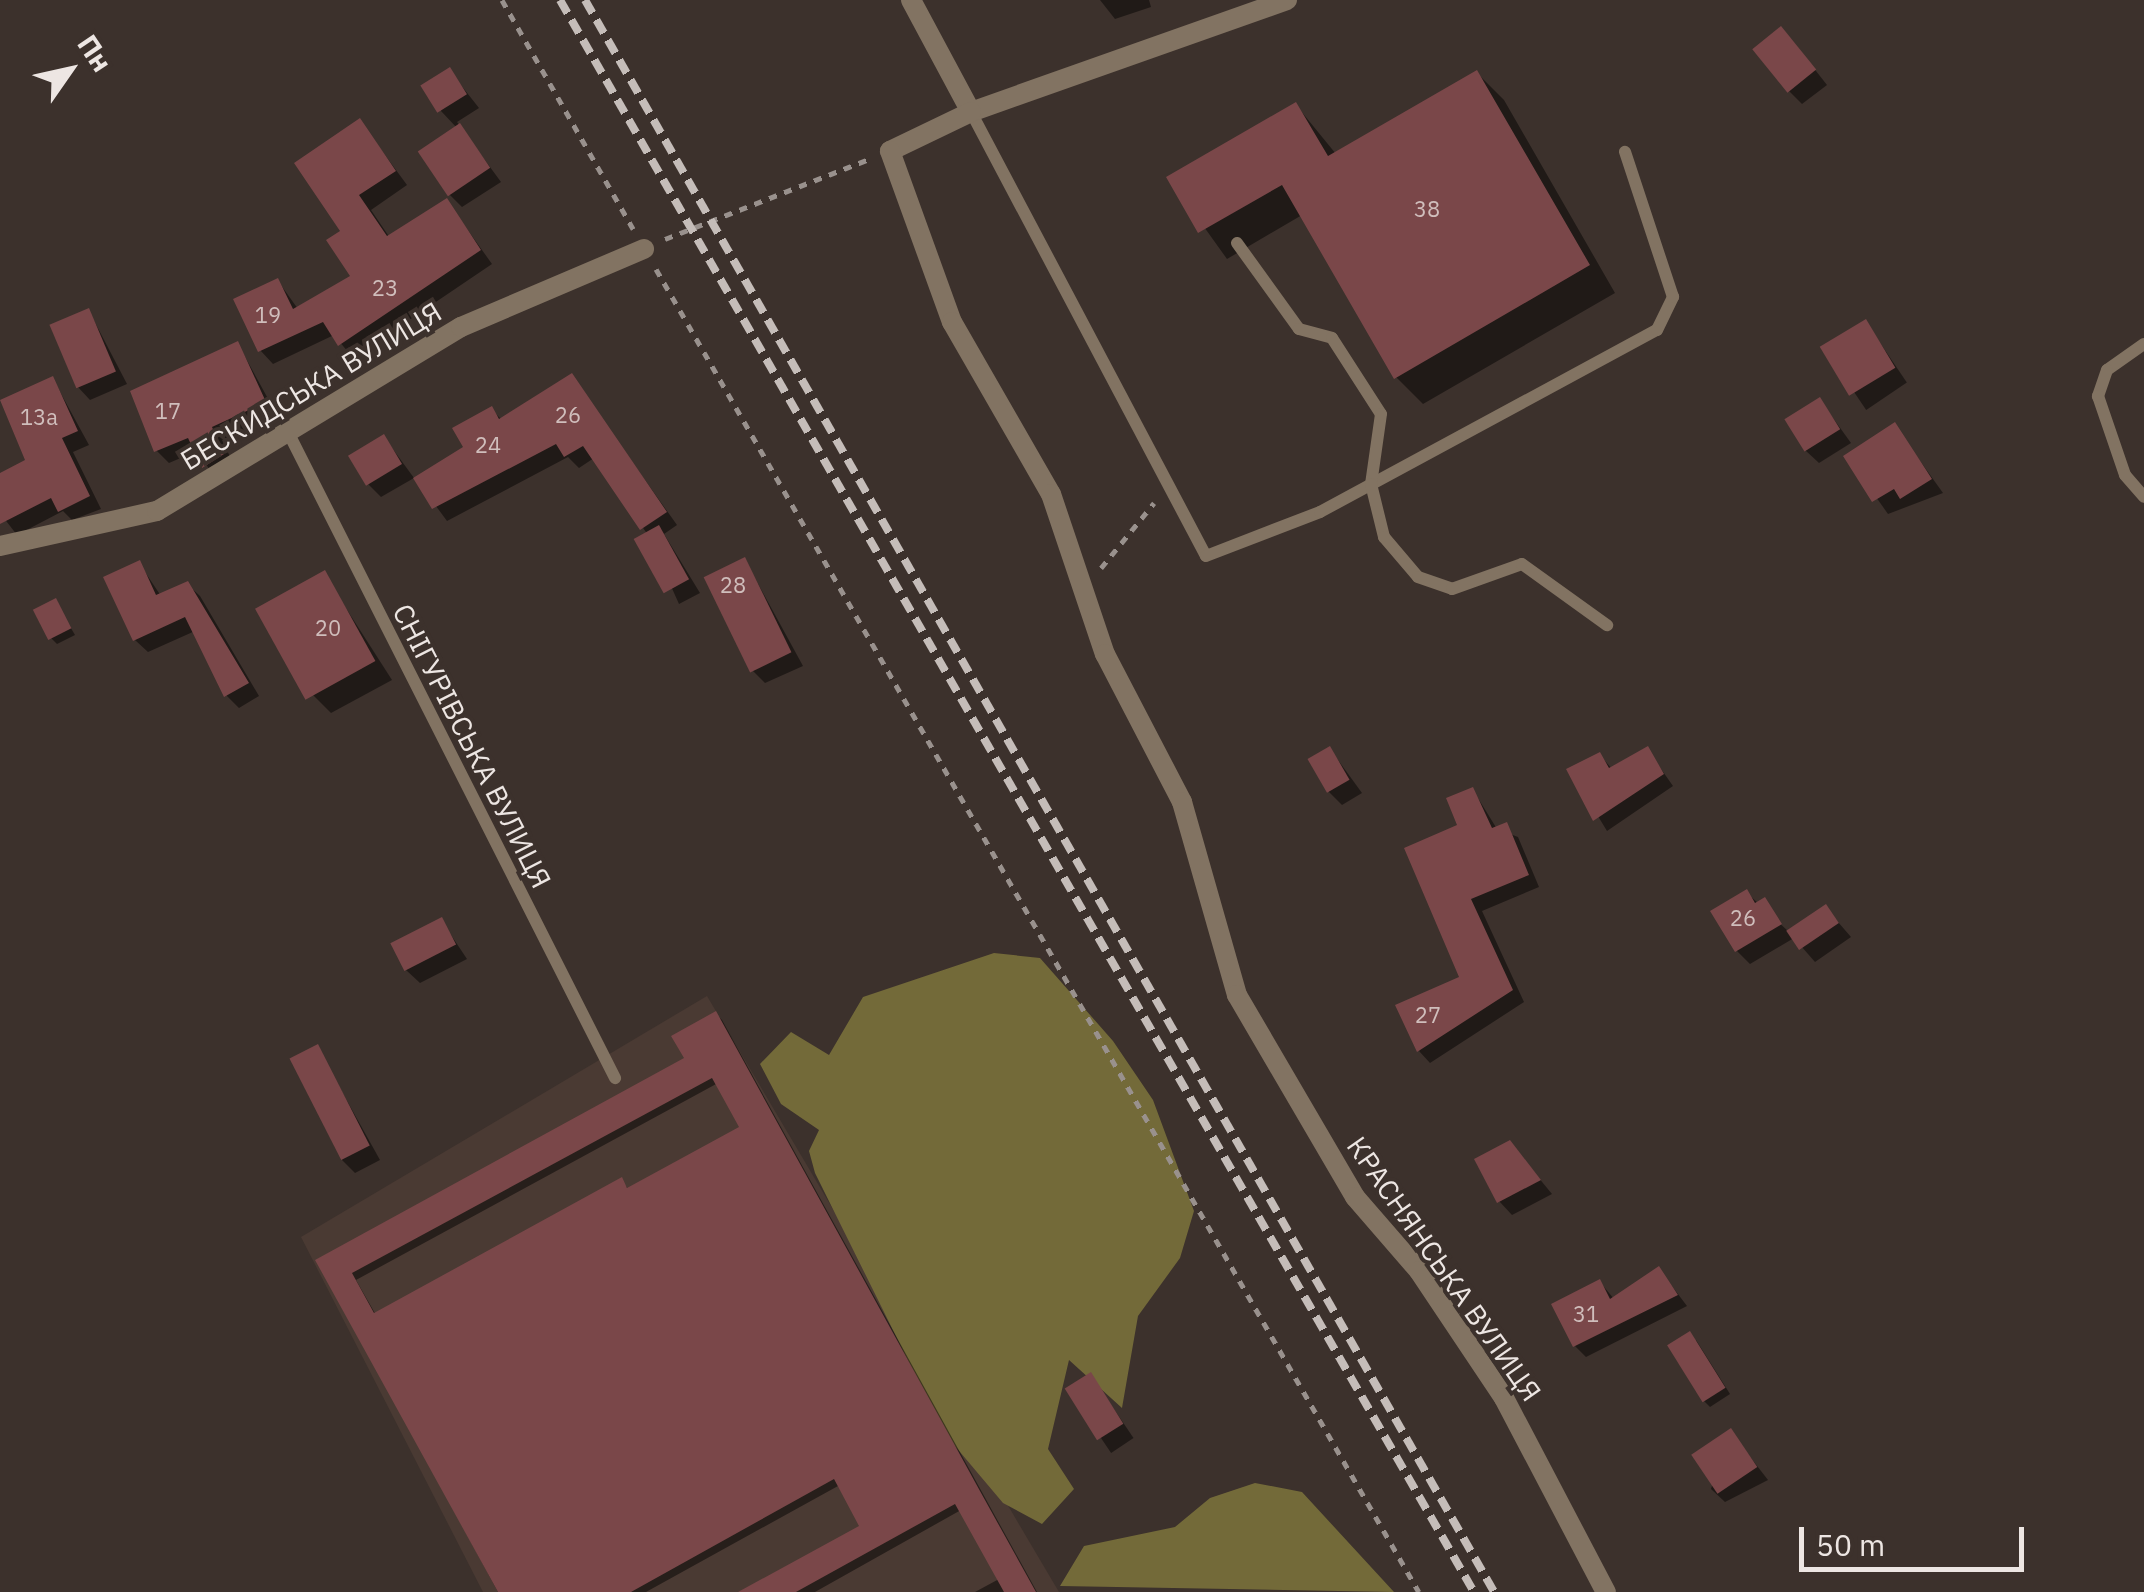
<!DOCTYPE html>
<html>
<head>
<meta charset="utf-8">
<style>
	body { margin:0 }
	#map { position:relative; width:2144px; height:1592px; overflow:hidden; background:#3c312c; font-family:"IBM Plex Sans",sans-serif }
	div>[style] { position:absolute }
	.built>* { inset:0; background:#4a3a33 }
	.forest>* { inset:0; background:#736a39 }
	.shadow>* { inset:0; background:#0007; transform-origin:0 0 }
	.building>* { inset:0; background:#7a4749; transform-origin:0 0 }
	.path>* { height:5px; margin-top:-2.5px; transform-origin:0; background:repeating-linear-gradient(90deg,#99918d 0 8px,transparent 0 16px) }
	.lane>* { height:12px; margin:-6px; padding:0 6px; transform-origin:6px; border-radius:6px; background:#827362 }
	.street>* { height:20px; margin:-10px; padding:0 10px; transform-origin:10px; border-radius:10px; background:#827362 }
	.rail>* { height:8px; margin-top:-4px; transform-origin:0; background:repeating-linear-gradient(90deg,#c5bdb9 0 15px,transparent 0 23px) }
	span { translate:-50% -50%; white-space:nowrap; text-align:center; line-height:1.15; -webkit-text-stroke:8px #3c312c; paint-order:stroke }
	.number-label { font-size:22px; color:#d0bebc }
	.number-label span { -webkit-text-stroke-width:0 }
	.street-label { font-size:28px; color:#ede6e3 }
	.north { position:absolute; left:20px; top:20px; width:100px; height:100px; -webkit-text-stroke:8px #3c312c; paint-order:stroke; rotate:56deg; font-size:28px; font-weight:700; line-height:40px; text-align:center; color:#ede6e3 }
	.north::after { content:''; display:block; margin:auto; width:35px; height:45px; background:#ede6e3; clip-path:polygon(50% 0,100% 100%,50% 72%,0 100%) }
	.scale { position:absolute; left:1799px; top:1527px; width:225px; height:45px; box-sizing:border-box; border:5px solid #ede6e3; border-top:0; padding-left:12px; font-size:30px; line-height:35px; white-space:nowrap; color:#ede6e3; -webkit-text-stroke:8px #3c312c; paint-order:stroke }
</style>
</head>
<body>
<div id="map">
	<div class="built">
		<i style="clip-path:polygon(707px 996px,1059px 1592px,483px 1592px,301px 1237px)"></i>
	</div>
	<div class="forest">
		<i style="clip-path:polygon(994px 953px,1040px 958px,1113px 1041px,1153px 1100px,1194px 1211px,1180px 1258px,1138px 1316px,1122px 1408px,1069px 1360px,1048px 1449px,1074px 1489px,1042px 1524px,1003px 1503px,944px 1433px,815px 1173px,809px 1151px,819px 1130px,781px 1104px,760px 1064px,791px 1032px,829px 1055px,863px 997px)"></i>
		<i style="clip-path:polygon(1255px 1483px,1302px 1492px,1394px 1592px,1060px 1586px,1084px 1546px,1175px 1527px,1210px 1498px)"></i>
	</div>
	<div class="shadow">
		<i style="clip-path:polygon(1100px 0,1149px 0,1151px 7px,1115px 19px)"></i>
		<i style="clip-path:polygon(1794px 43px,1827px 85px,1802px 104px,1789px 91px)"></i>
		<i style="clip-path:polygon(449px 70px,479px 108px,457px 122px,501px 182px,462px 207px,449px 194px,457px 128px,441px 111px)"></i>
		<i style="clip-path:polygon(1477px 73px,1504px 100px,1615px 293px,1423px 404px,1396px 377px,1302px 215px,1227px 259px,1169px 178px,1296px 105px,1336px 154px)"></i>
		<i style="clip-path:polygon(360px 121px,407px 185px,371px 210px,390px 238px,447px 201px,492px 264px,353px 358px,334px 335px,273px 364px,260px 350px,278px 281px,298px 309px,353px 276px,344px 231px)"></i>
		<i style="clip-path:polygon(89px 311px,127px 384px,90px 400px,77px 386px)"></i>
		<i style="left:1866px;top:322px;width:73px;height:49px;rotate:56deg"></i>
		<i style="clip-path:polygon(238px 344px,277px 415px,222px 440px,235px 467px,216px 479px,197px 451px,169px 463px,156px 450px)"></i>
		<i style="clip-path:polygon(571px 376px,677px 525px,664px 534px,700px 593px,679px 604px,648px 535px,594px 458px,579px 468px,568px 457px,447px 521px,416px 479px,466px 448px,491px 409px,502px 420px)"></i>
		<i style="clip-path:polygon(53px 379px,89px 445px,73px 452px,101px 509px,72px 520px,63px 511px,17px 535px,0 513px,0 476px,28px 461px)"></i>
		<i style="clip-path:polygon(1820px 400px,1851px 443px,1819px 463px,1805px 450px)"></i>
		<i style="clip-path:polygon(1895px 426px,1943px 493px,1888px 514px,1847px 456px)"></i>
		<i style="clip-path:polygon(384px 437px,414px 478px,381px 497px,368px 484px)"></i>
		<i style="clip-path:polygon(745px 560px,803px 666px,765px 683px,752px 670px)"></i>
		<i style="clip-path:polygon(139px 563px,161px 596px,187px 584px,200px 596px,259px 696px,239px 708px,227px 696px,195px 631px,148px 652px,135px 640px,107px 578px)"></i>
		<i style="clip-path:polygon(324px 574px,392px 680px,331px 713px,313px 695px)"></i>
		<i style="clip-path:polygon(55px 601px,75px 635px,57px 644px,51px 638px)"></i>
		<i style="clip-path:polygon(1330px 749px,1362px 793px,1342px 805px,1329px 792px)"></i>
		<i style="clip-path:polygon(1647px 749px,1673px 786px,1607px 831px,1570px 770px,1600px 755px,1612px 769px)"></i>
		<i style="clip-path:polygon(1473px 790px,1497px 829px,1518px 837px,1539px 887px,1482px 911px,1524px 1002px,1430px 1063px,1419px 1051px,1462px 978px,1460px 826px)"></i>
		<i style="clip-path:polygon(1746px 892px,1789px 932px,1825px 907px,1851px 937px,1815px 962px,1794px 938px,1750px 964px,1737px 951px)"></i>
		<i style="clip-path:polygon(441px 920px,467px 959px,420px 983px,406px 970px)"></i>
		<i style="clip-path:polygon(evenodd,716px 1014px,722px 1020px,1037px 1592px,975px 1592px,999px 1579px,961px 1510px,815px 1592px,743px 1592px,862px 1527px,838px 1486px,646px 1592px,498px 1592px,319px 1261px,687px 1059px,716px 1014px,718px 1083px,742px 1128px,629px 1190px,621px 1180px,376px 1315px,356px 1280px,718px 1083px)"></i>
		<i style="clip-path:polygon(317px 1047px,380px 1160px,355px 1173px,342px 1160px)"></i>
		<i style="clip-path:polygon(1510px 1143px,1552px 1194px,1512px 1215px,1499px 1201px)"></i>
		<i style="clip-path:polygon(1659px 1269px,1687px 1306px,1586px 1357px,1575px 1346px,1600px 1282px,1614px 1299px)"></i>
		<i style="clip-path:polygon(1696px 1340px,1730px 1394px,1710px 1407px,1704px 1401px)"></i>
		<i style="left:1091px;top:1375px;width:76px;height:27px;rotate:56deg"></i>
		<i style="clip-path:polygon(1730px 1431px,1768px 1480px,1725px 1502px,1711px 1489px)"></i>
	</div>
	<div class="building">
		<i style="left:1781px;top:26px;width:56px;height:37px;rotate:51deg"></i>
		<i style="left:450px;top:67px;width:32px;height:35px;rotate:58deg"></i>
		<i style="clip-path:polygon(1477px 70px,1590px 265px,1394px 379px,1282px 185px,1198px 233px,1166px 177px,1296px 102px,1328px 156px)"></i>
		<i style="clip-path:polygon(360px 118px,396px 171px,359px 195px,387px 236px,447px 198px,481px 250px,338px 346px,323px 322px,258px 352px,233px 299px,278px 278px,293px 309px,350px 276px,326px 240px,340px 231px,294px 163px)"></i>
		<i style="left:460px;top:123px;width:54px;height:51px;rotate:56deg"></i>
		<i style="left:89px;top:308px;width:69px;height:43px;rotate:67deg"></i>
		<i style="left:1866px;top:319px;width:57px;height:54px;rotate:59deg"></i>
		<i style="clip-path:polygon(238px 341px,266px 402px,212px 427px,224px 454px,202px 468px,188px 438px,154px 452px,130px 391px)"></i>
		<i style="clip-path:polygon(572px 373px,667px 512px,640px 530px,583px 446px,564px 457px,556px 444px,432px 509px,413px 478px,463px 447px,452px 428px,492px 406px,499px 419px)"></i>
		<i style="clip-path:polygon(53px 376px,78px 431px,62px 438px,90px 496px,58px 512px,51px 498px,0 524px,0 473px,25px 460px,0 400px)"></i>
		<i style="left:1820px;top:397px;width:38px;height:42px;rotate:58deg"></i>
		<i style="clip-path:polygon(1895px 422px,1932px 479px,1900px 499px,1894px 489px,1872px 502px,1843px 456px)"></i>
		<i style="left:384px;top:434px;width:35px;height:42px;rotate:59deg"></i>
		<i style="left:659px;top:525px;width:62px;height:29px;rotate:61deg"></i>
		<i style="left:745px;top:557px;width:106px;height:46px;rotate:64deg"></i>
		<i style="clip-path:polygon(140px 560px,156px 595px,188px 581px,249px 683px,224px 697px,185px 617px,133px 641px,103px 577px)"></i>
		<i style="left:325px;top:570px;width:104px;height:80px;rotate:61deg"></i>
		<i style="left:56px;top:598px;width:34px;height:26px;rotate:63deg"></i>
		<i style="left:1330px;top:746px;width:39px;height:26px;rotate:60deg"></i>
		<i style="clip-path:polygon(1648px 746px,1664px 774px,1593px 821px,1566px 769px,1600px 752px,1609px 768px)"></i>
		<i style="clip-path:polygon(1473px 787px,1492px 828px,1507px 822px,1529px 875px,1471px 899px,1513px 990px,1417px 1052px,1395px 1005px,1459px 977px,1404px 848px,1457px 825px,1446px 798px)"></i>
		<i style="clip-path:polygon(1747px 889px,1755px 903px,1765px 897px,1782px 924px,1735px 952px,1710px 911px)"></i>
		<i style="left:1826px;top:904px;width:23px;height:48px;rotate:56deg"></i>
		<i style="left:442px;top:917px;width:31px;height:58px;rotate:63deg"></i>
		<i style="clip-path:polygon(evenodd,716px 1011px,980px 1491px,1036px 1592px,1004px 1592px,955px 1504px,796px 1592px,738px 1592px,859px 1526px,834px 1479px,631px 1592px,498px 1592px,315px 1260px,684px 1058px,671px 1036px,716px 1011px,712px 1078px,739px 1127px,627px 1188px,622px 1177px,374px 1313px,352px 1273px,712px 1078px)"></i>
		<i style="left:318px;top:1044px;width:114px;height:32px;rotate:63deg"></i>
		<i style="clip-path:polygon(1510px 1140px,1541px 1180px,1497px 1203px,1474px 1159px)"></i>
		<i style="clip-path:polygon(1659px 1266px,1678px 1295px,1573px 1347px,1551px 1304px,1600px 1279px,1610px 1299px)"></i>
		<i style="left:1690px;top:1331px;width:67px;height:27px;rotate:58deg"></i>
		<i style="left:1091px;top:1372px;width:61px;height:31px;rotate:58deg"></i>
		<i style="left:1731px;top:1428px;width:47px;height:48px;rotate:56deg"></i>
	</div>
	<div class="path">
		<i style="left:502px;top:0;width:264px;rotate:60.2deg"></i>
		<i style="left:665px;top:239px;width:219px;rotate:-21.4deg"></i>
		<i style="left:656px;top:269px;width:1527px;rotate:60.03deg"></i>
		<i style="left:1101px;top:568px;width:84px;rotate:-50.8deg"></i>
	</div>
	<div class="lane">
		<i style="left:971px;top:112px;width:502px;rotate:62.11deg"></i>
		<i style="left:1206px;top:556px;width:122px;rotate:-21.1deg"></i>
		<i style="left:1320px;top:512px;width:383px;rotate:-28.4deg"></i>
		<i style="left:1657px;top:330px;width:37px;rotate:-64deg"></i>
		<i style="left:1673px;top:297px;width:153px;rotate:-108.3deg"></i>
		<i style="left:1237px;top:243px;width:106px;rotate:54.2deg"></i>
		<i style="left:1299px;top:329px;width:34px;rotate:15deg"></i>
		<i style="left:1332px;top:338px;width:90px;rotate:57.2deg"></i>
		<i style="left:1381px;top:414px;width:71px;rotate:98.1deg"></i>
		<i style="left:1371px;top:484px;width:55px;rotate:76.2deg"></i>
		<i style="left:1384px;top:537px;width:52px;rotate:49.6deg"></i>
		<i style="left:1418px;top:577px;width:36px;rotate:19deg"></i>
		<i style="left:1452px;top:589px;width:74px;rotate:-19.7deg"></i>
		<i style="left:1522px;top:564px;width:105px;rotate:35.7deg"></i>
		<i style="left:2144px;top:344px;width:45px;rotate:144.9deg"></i>
		<i style="left:2107px;top:370px;width:28px;rotate:109deg"></i>
		<i style="left:2098px;top:396px;width:83px;rotate:71.1deg"></i>
		<i style="left:2125px;top:475px;width:29px;rotate:49deg"></i>
		<i style="left:289px;top:434px;width:722px;rotate:63.15deg"></i>
	</div>
	<div class="street">
		<i style="left:911px;top:0;width:127px;rotate:61.8deg"></i>
		<i style="left:1287px;top:0;width:335px;rotate:160.5deg"></i>
		<i style="left:971px;top:112px;width:90px;rotate:154.3deg"></i>
		<i style="left:890px;top:151px;width:182px;rotate:70.1deg"></i>
		<i style="left:952px;top:322px;width:198px;rotate:60.1deg"></i>
		<i style="left:1051px;top:494px;width:169px;rotate:71.4deg"></i>
		<i style="left:1105px;top:654px;width:167px;rotate:62.5deg"></i>
		<i style="left:1182px;top:802px;width:201px;rotate:74.1deg"></i>
		<i style="left:1237px;top:995px;width:234px;rotate:59.7deg"></i>
		<i style="left:1355px;top:1197px;width:98px;rotate:49.1deg"></i>
		<i style="left:1419px;top:1271px;width:153px;rotate:56.2deg"></i>
		<i style="left:1504px;top:1398px;width:219px;rotate:62.3deg"></i>
		<i style="left:0;top:546px;width:161px;rotate:-12.6deg"></i>
		<i style="left:157px;top:511px;width:355px;rotate:-31.2deg"></i>
		<i style="left:461px;top:327px;width:199px;rotate:-23.1deg"></i>
	</div>
	<div class="rail">
		<i style="left:560px;top:0;width:1836px;rotate:60.14deg"></i>
		<i style="left:585px;top:0;width:1833px;rotate:60.27deg"></i>
	</div>
	<div class="number-label">
		<span style="left:1427px;top:209px">38</span>
		<span style="left:385px;top:288px">23</span>
		<span style="left:268px;top:315px">19</span>
		<span style="left:168px;top:411px">17</span>
		<span style="left:568px;top:415px">26</span>
		<span style="left:39px;top:417px">13а</span>
		<span style="left:488px;top:445px">24</span>
		<span style="left:733px;top:585px">28</span>
		<span style="left:328px;top:628px">20</span>
		<span style="left:1743px;top:918px">26</span>
		<span style="left:1428px;top:1015px">27</span>
		<span style="left:1586px;top:1314px">31</span>
	</div>
	<div class="street-label">
		<span style="left:311px;top:386px;rotate:-31deg">БЕСКИДСЬКА ВУЛИЦЯ</span>
		<span style="left:472px;top:746px;rotate:63deg">СНІГУРІВСЬКА ВУЛИЦЯ</span>
		<span style="left:1444px;top:1269px;rotate:55deg">КРАСНЯНСЬКА ВУЛИЦЯ</span>
	</div>
	<div class="north">Пн</div>
	<div class="scale">50 m</div>
</div>
</body>
</html>
